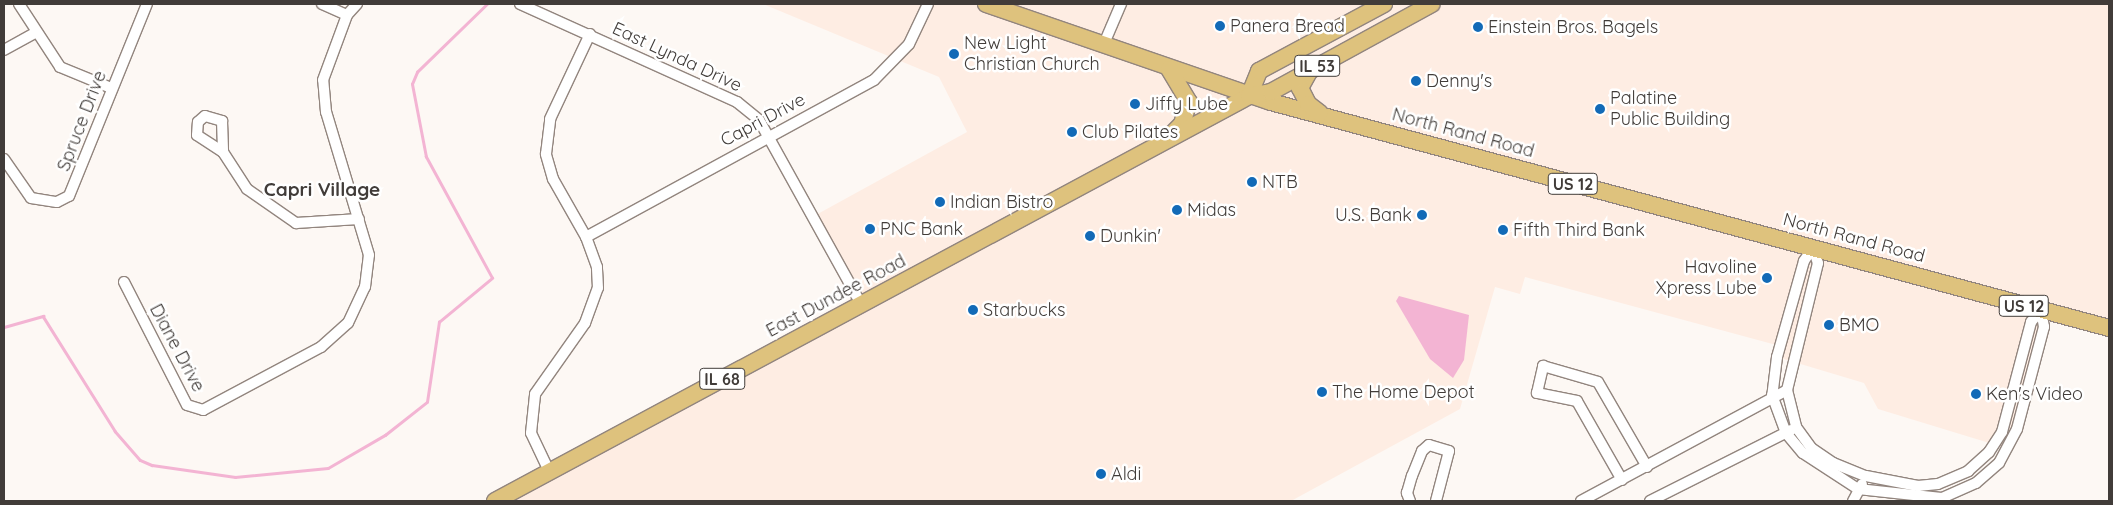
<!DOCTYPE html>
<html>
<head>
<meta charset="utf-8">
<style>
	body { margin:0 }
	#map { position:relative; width:2113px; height:505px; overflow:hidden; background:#fdf8f4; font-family:Quicksand,sans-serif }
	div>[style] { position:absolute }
	.built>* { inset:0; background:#feede3 }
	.water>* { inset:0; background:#f3b4d3 }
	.stream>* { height:2.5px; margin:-1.25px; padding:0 1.25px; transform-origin:1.25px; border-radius:1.25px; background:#f3b4d3 }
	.roads { filter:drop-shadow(1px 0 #92857e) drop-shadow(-1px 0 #92857e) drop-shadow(0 1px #92857e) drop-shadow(0 -1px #92857e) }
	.street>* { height:10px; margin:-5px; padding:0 5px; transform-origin:5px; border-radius:5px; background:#fff }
	.primary>* { height:16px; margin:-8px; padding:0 8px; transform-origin:8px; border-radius:8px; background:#dec27d }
	.dots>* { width:14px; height:14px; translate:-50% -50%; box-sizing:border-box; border:2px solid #fff; border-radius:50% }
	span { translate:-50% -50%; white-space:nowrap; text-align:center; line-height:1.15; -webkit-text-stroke:5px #fff; paint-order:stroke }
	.shield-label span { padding:1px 4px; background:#fff; border:1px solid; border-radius:4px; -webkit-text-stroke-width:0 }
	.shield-label { font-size:16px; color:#413c39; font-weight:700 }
	.poi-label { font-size:18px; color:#413c39 }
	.left { translate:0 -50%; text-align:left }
	.right { translate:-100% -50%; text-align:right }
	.street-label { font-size:18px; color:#413c39 }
	.neighbourhood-label { font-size:19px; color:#413c39; font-weight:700 }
	.frame { position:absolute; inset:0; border:5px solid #413c39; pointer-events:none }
</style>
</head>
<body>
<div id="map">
	<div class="built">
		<i style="clip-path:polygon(763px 4px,2109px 4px,2109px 328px,2041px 311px,2017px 429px,2009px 449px,1878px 409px,1864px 383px,1777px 357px,1780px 346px,1525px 277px,1520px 294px,1495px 287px,1460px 409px,1291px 501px,495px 501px,861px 306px,814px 216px,967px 132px,939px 77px)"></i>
	</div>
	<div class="water">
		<i style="clip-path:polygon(1399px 296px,1469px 315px,1464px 360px,1453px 378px,1430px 359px,1396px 301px)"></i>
	</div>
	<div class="stream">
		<i style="left:4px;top:327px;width:41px;rotate:-15.8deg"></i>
		<i style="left:43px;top:316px;width:136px;rotate:57.9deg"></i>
		<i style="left:115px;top:431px;width:38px;rotate:49deg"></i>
		<i style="left:140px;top:460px;width:13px;rotate:23deg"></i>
		<i style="left:152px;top:465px;width:84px;rotate:8.2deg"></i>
		<i style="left:235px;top:477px;width:93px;rotate:-5.5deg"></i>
		<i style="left:328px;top:468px;width:66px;rotate:-30.1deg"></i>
		<i style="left:385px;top:435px;width:53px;rotate:-38.2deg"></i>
		<i style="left:427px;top:402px;width:81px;rotate:-81.5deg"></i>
		<i style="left:439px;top:322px;width:69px;rotate:-39.7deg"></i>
		<i style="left:492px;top:278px;width:138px;rotate:-118.6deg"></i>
		<i style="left:426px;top:157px;width:74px;rotate:-100.9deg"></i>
		<i style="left:412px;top:84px;width:13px;rotate:-67deg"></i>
		<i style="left:417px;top:72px;width:98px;rotate:-44.2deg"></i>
	</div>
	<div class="roads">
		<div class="street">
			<i style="left:19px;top:4px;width:75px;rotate:56.9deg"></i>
			<i style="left:60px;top:67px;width:55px;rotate:22.4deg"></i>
			<i style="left:322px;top:4px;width:27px;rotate:24deg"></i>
			<i style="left:520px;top:4px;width:238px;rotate:24.3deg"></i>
			<i style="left:737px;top:102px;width:28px;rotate:39deg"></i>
			<i style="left:759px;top:120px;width:213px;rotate:61deg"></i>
			<i style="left:1103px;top:46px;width:46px;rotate:-66.8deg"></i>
			<i style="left:4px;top:50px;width:35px;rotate:-29deg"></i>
			<i style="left:205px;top:116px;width:18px;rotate:16deg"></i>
			<i style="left:222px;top:121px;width:31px;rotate:88deg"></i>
			<i style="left:223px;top:152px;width:31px;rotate:-147deg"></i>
			<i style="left:197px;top:135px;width:13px;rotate:-86deg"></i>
			<i style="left:198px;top:122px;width:9px;rotate:-41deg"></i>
			<i style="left:223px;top:152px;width:44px;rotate:57deg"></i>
			<i style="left:247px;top:189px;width:60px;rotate:34.8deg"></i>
			<i style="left:296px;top:223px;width:63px;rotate:-3.6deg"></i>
			<i style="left:4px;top:159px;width:47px;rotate:55.3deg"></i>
			<i style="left:31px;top:198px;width:26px;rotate:9deg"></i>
			<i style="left:57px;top:202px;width:13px;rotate:-27deg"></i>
			<i style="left:69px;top:196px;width:207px;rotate:-67.9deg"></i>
			<i style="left:586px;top:237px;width:328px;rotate:-28.6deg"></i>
			<i style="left:874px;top:80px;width:50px;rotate:-45.8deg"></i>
			<i style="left:909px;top:44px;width:44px;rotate:-64.6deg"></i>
			<i style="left:1813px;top:248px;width:16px;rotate:125deg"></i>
			<i style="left:1804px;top:261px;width:100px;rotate:105.7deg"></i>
			<i style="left:1777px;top:357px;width:38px;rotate:97deg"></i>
			<i style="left:1772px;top:395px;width:40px;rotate:69.8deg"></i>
			<i style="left:1786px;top:433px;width:26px;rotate:50deg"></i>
			<i style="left:1803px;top:453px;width:66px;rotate:33.2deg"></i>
			<i style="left:1858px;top:489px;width:84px;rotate:6.1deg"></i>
			<i style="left:1942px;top:498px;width:37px;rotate:-24deg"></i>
			<i style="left:1976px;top:483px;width:30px;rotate:-41deg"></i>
			<i style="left:1999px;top:463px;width:38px;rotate:-62deg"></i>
			<i style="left:2017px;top:429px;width:106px;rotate:-75.2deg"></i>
			<i style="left:2044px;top:327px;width:17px;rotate:-100deg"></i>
			<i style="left:1813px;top:248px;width:16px;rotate:72deg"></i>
			<i style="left:1818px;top:263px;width:131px;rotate:103.7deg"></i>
			<i style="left:1787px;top:390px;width:38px;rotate:76deg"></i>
			<i style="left:1796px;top:427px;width:26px;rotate:54deg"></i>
			<i style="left:1811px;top:448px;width:27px;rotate:34deg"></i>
			<i style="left:1833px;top:463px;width:35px;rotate:22deg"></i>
			<i style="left:1866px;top:476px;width:53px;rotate:10.9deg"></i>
			<i style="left:1918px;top:486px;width:20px;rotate:-6deg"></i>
			<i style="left:1938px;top:484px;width:33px;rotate:-23deg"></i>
			<i style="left:1968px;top:471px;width:28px;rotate:-42deg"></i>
			<i style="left:1989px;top:452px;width:24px;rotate:-57deg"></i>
			<i style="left:2002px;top:432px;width:114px;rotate:-75.2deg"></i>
			<i style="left:2031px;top:322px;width:16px;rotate:-50deg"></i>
			<i style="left:124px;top:282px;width:138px;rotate:62.9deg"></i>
			<i style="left:187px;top:405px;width:17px;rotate:17deg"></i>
			<i style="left:203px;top:410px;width:134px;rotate:-28.1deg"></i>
			<i style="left:321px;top:347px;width:36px;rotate:-42deg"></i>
			<i style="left:348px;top:323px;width:40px;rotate:-65deg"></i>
			<i style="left:365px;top:287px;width:32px;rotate:-83deg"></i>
			<i style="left:369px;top:255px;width:149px;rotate:-106.7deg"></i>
			<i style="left:326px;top:112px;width:32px;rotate:-95deg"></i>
			<i style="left:323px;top:80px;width:69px;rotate:-69.7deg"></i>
			<i style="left:347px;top:15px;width:15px;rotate:-48deg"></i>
			<i style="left:549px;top:471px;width:42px;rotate:-115.3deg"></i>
			<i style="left:531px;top:433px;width:39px;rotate:-84deg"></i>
			<i style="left:535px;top:394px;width:87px;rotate:-54.8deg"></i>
			<i style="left:585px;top:323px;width:37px;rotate:-70deg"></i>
			<i style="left:598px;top:288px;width:21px;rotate:-93deg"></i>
			<i style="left:597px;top:267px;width:32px;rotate:-110deg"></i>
			<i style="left:586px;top:237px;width:67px;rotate:-119.6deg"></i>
			<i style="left:553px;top:179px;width:26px;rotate:-106deg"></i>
			<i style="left:546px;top:154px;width:35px;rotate:-83deg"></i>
			<i style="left:550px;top:119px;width:94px;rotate:-64.8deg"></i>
			<i style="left:1622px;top:480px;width:91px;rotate:-119.7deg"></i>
			<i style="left:1577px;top:401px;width:41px;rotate:-168.7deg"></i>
			<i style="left:1537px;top:393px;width:28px;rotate:-77deg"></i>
			<i style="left:1543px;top:366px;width:57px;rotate:16.2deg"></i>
			<i style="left:1598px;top:382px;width:98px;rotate:60deg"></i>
			<i style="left:1410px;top:501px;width:9px;rotate:-111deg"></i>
			<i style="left:1407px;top:493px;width:18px;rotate:-74deg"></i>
			<i style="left:1412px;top:476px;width:27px;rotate:-68deg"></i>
			<i style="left:1422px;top:451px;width:9px;rotate:-41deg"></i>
			<i style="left:1429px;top:445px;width:21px;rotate:17deg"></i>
			<i style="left:1449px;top:451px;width:52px;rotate:104.6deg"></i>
			<i style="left:1581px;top:501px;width:234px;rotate:-28.3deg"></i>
			<i style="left:1650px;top:501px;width:158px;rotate:-26.7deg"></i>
			<i style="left:1853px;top:501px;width:19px;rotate:-62deg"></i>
		</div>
		<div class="primary">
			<i style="left:986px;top:4px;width:301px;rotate:19deg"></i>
			<i style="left:1271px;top:102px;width:868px;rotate:15.09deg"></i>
			<i style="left:1169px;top:69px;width:39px;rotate:59deg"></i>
			<i style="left:1189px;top:102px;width:23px;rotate:108deg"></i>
			<i style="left:1182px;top:124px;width:13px;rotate:135deg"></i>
			<i style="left:1310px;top:70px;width:21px;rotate:119deg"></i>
			<i style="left:1300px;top:88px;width:18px;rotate:63deg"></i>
			<i style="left:1308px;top:104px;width:15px;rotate:37deg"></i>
			<i style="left:1249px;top:96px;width:27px;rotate:-68deg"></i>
			<i style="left:1259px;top:71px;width:142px;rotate:-28.2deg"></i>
			<i style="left:495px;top:501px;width:856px;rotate:-28.24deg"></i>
			<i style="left:1249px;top:96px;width:22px;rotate:-10deg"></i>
			<i style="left:1271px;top:92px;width:183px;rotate:-28.7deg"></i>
		</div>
	</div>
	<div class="dots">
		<i style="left:1220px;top:26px;background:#126ab7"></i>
		<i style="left:1478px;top:27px;background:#126ab7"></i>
		<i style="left:954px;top:54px;background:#126ab7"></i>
		<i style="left:1416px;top:81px;background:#126ab7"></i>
		<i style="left:1135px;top:104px;background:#126ab7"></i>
		<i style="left:1600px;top:109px;background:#126ab7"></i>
		<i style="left:1072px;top:132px;background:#126ab7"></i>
		<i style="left:1252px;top:182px;background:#126ab7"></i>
		<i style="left:940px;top:202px;background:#126ab7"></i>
		<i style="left:1177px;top:210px;background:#126ab7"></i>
		<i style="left:1422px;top:215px;background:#126ab7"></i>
		<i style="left:870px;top:229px;background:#126ab7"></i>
		<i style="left:1503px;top:230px;background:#126ab7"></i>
		<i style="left:1090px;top:236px;background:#126ab7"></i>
		<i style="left:1767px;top:278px;background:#126ab7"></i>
		<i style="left:973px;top:310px;background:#126ab7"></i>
		<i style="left:1829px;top:325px;background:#126ab7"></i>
		<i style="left:1322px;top:392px;background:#126ab7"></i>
		<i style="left:1976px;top:394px;background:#126ab7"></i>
		<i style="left:1101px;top:474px;background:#126ab7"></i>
	</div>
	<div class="shield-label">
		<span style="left:1317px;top:66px">IL 53</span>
		<span style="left:1573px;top:184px">US 12</span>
		<span style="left:2024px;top:306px">US 12</span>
		<span style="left:722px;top:379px">IL 68</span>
	</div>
	<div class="poi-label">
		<span class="left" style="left:1230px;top:26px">Panera Bread</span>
		<span class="left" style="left:1488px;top:27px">Einstein Bros. Bagels</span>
		<span class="left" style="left:964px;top:54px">New Light<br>Christian Church</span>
		<span class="left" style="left:1426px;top:81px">Denny's</span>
		<span class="left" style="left:1610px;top:109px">Palatine<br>Public Building</span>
		<span class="left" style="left:1145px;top:104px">Jiffy Lube</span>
		<span class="left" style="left:1082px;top:132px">Club Pilates</span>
		<span class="left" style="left:1262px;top:182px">NTB</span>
		<span class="left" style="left:950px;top:202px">Indian Bistro</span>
		<span class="left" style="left:1187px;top:210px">Midas</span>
		<span class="right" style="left:1412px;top:215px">U.S. Bank</span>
		<span class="left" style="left:880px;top:229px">PNC Bank</span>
		<span class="left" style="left:1513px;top:230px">Fifth Third Bank</span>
		<span class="left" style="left:1100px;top:236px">Dunkin'</span>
		<span class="right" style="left:1757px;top:278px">Havoline<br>Xpress Lube</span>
		<span class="left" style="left:983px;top:310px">Starbucks</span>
		<span class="left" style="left:1839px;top:325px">BMO</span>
		<span class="left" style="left:1332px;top:392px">The Home Depot</span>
		<span class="left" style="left:1986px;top:394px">Ken's Video</span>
		<span class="left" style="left:1111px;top:474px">Aldi</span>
	</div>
	<div class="street-label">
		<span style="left:677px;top:57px;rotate:25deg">East Lynda Drive</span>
		<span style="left:763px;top:120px;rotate:-28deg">Capri Drive</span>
		<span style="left:82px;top:121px;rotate:-69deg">Spruce Drive</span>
		<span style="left:1463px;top:133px;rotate:15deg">North Rand Road</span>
		<span style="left:1854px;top:238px;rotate:15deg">North Rand Road</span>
		<span style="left:836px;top:296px;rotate:-28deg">East Dundee Road</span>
		<span style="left:177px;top:348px;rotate:62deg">Diane Drive</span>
	</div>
	<div class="neighbourhood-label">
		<span style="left:322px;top:190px">Capri Village</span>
	</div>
	<div class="frame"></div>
</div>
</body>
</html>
